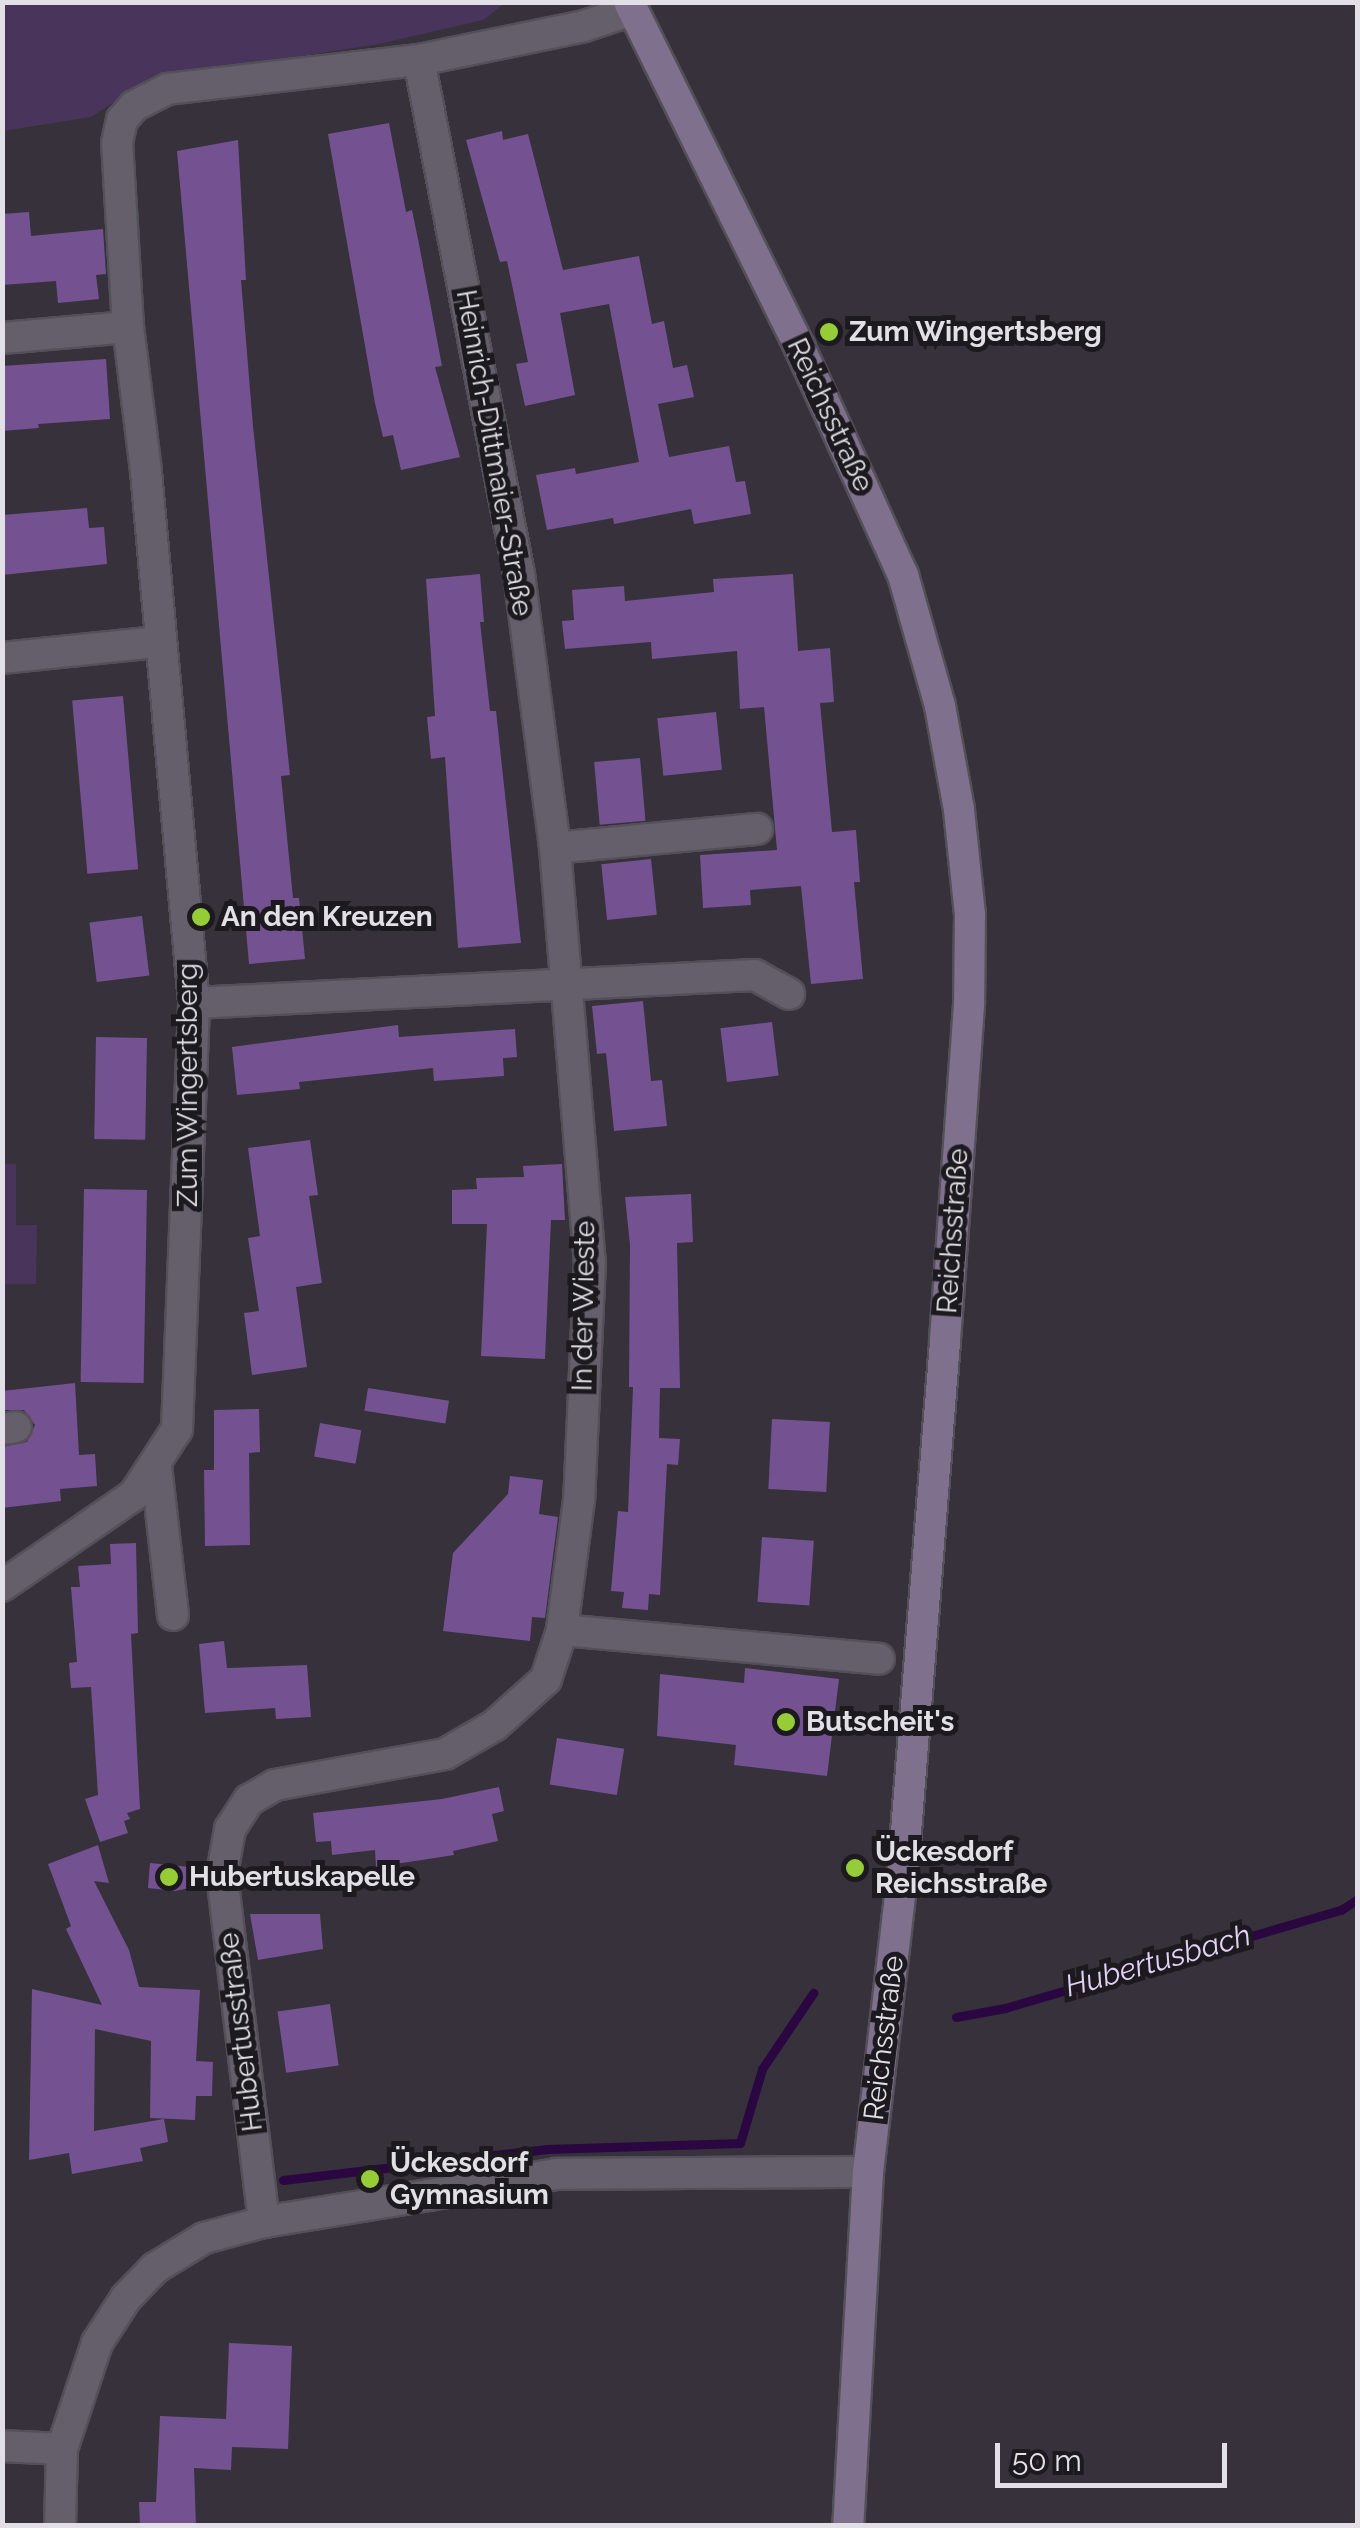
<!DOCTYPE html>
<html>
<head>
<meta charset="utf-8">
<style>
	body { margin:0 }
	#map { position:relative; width:1360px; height:2528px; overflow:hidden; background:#36313b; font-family:Raleway,sans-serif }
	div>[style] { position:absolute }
	.green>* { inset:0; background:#49345b }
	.stream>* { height:9px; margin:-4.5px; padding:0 4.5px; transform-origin:4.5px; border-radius:4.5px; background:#2b0742 }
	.building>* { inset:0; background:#745291; transform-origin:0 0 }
	.roads { filter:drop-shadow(2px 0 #545059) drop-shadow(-2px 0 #545059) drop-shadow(0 2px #545059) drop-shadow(0 -2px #545059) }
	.street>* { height:30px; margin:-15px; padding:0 15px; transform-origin:15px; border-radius:15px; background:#645f6a }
	.secondary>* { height:30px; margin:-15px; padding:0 15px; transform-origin:15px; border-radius:15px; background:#7f708d }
	.dots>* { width:28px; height:28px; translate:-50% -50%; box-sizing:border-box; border:5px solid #1c1a1f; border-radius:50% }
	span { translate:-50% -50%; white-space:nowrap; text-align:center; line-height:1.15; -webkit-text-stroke:10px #1c1a1f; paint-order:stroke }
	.poi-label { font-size:28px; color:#e2dfe6; font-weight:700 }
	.left { translate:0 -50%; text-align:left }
	.street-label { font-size:28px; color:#e2dfe6 }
	.water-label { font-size:30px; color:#e2d0f5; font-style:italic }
	.frame { position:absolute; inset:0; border:5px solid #e2dfe6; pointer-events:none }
	.scale { position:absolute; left:995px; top:2443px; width:232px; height:45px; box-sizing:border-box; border:5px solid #e2dfe6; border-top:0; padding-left:12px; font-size:30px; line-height:35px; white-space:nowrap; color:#e2dfe6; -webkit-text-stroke:8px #1c1a1f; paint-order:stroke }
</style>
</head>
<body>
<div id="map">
	<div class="green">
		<i style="clip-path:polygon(3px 3px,505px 3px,483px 20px,379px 44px,149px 80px,91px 117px,3px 131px)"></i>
		<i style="clip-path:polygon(3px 1164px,16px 1164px,16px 1225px,37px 1225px,36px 1284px,3px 1284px)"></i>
	</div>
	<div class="stream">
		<i style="left:956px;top:2017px;width:50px;rotate:-10.4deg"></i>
		<i style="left:1005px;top:2008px;width:350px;rotate:-16.3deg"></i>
		<i style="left:1341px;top:1910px;width:20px;rotate:-33deg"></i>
		<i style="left:283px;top:2180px;width:266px;rotate:-6.7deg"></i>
		<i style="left:547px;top:2149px;width:193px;rotate:-1.8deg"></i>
		<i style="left:740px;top:2143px;width:77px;rotate:-73.4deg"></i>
		<i style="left:762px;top:2069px;width:92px;rotate:-56.1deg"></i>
	</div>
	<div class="building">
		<i style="clip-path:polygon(389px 123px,406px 212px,412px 210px,419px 244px,442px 366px,435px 367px,460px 457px,401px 470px,393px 435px,383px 437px,375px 403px,328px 134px)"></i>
		<i style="clip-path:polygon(502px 131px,503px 140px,528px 134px,563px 270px,639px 256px,652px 324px,664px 321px,673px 368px,687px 365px,694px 397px,658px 404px,669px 457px,729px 446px,736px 482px,745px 481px,751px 514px,694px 524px,691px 509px,614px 524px,613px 518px,547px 530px,536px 475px,575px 468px,576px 474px,639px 462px,609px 304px,560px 313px,575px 395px,525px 406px,516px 364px,528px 362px,507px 261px,500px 262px,466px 140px)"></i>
		<i style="clip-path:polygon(238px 140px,246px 280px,241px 280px,253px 426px,290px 775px,281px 776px,293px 898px,299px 898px,305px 959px,249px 964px,177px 151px)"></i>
		<i style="clip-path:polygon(29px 212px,31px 236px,103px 229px,106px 274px,96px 275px,99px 299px,58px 303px,56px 281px,2px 285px,2px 214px)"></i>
		<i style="clip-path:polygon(106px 359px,110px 419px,38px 424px,39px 428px,2px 431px,2px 366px)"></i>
		<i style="clip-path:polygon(87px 508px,89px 528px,104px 527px,107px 564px,2px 575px,2px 515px)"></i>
		<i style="clip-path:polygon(480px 574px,484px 622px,480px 622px,490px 711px,496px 711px,521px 943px,458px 948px,445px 757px,431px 759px,427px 717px,435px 716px,426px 579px)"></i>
		<i style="clip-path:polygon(793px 574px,798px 651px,830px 648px,834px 702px,820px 703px,832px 832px,856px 830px,860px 882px,854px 882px,863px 979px,811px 984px,801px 886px,750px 890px,751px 905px,703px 908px,700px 855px,777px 850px,764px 707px,740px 709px,737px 651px,652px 659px,651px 642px,565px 649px,562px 621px,574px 620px,572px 590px,624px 586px,625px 601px,714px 592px,713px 579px)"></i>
		<i style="left:123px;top:696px;width:174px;height:51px;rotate:85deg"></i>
		<i style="left:716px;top:712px;width:58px;height:59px;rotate:84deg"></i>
		<i style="left:640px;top:758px;width:63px;height:46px;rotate:85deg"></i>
		<i style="left:651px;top:859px;width:56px;height:50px;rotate:84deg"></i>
		<i style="left:142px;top:916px;width:60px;height:53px;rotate:83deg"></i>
		<i style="clip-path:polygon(643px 1001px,651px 1081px,662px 1080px,667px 1126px,614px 1131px,606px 1053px,597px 1054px,592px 1006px)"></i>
		<i style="left:772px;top:1022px;width:54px;height:52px;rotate:83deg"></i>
		<i style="clip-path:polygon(398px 1025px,399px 1037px,515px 1029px,517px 1057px,503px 1058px,504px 1076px,434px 1081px,433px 1068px,299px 1082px,300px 1089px,237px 1095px,232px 1047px)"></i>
		<i style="left:96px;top:1037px;width:51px;height:102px;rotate:1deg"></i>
		<i style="clip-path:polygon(310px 1140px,318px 1195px,309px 1196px,322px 1283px,296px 1287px,307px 1367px,252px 1375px,244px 1313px,259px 1311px,248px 1238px,260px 1236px,248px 1148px)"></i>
		<i style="clip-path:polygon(562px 1164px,565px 1220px,551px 1220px,545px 1359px,481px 1356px,487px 1224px,452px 1224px,452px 1190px,477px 1189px,476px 1178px,524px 1177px,523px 1166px)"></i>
		<i style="left:84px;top:1189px;width:63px;height:193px;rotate:1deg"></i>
		<i style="clip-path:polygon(691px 1194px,693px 1242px,677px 1243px,680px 1388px,660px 1388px,659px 1438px,680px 1439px,678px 1465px,667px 1464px,660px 1595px,649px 1594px,648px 1610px,622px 1608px,624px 1592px,611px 1591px,618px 1511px,628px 1512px,633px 1387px,629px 1387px,630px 1245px,625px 1197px)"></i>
		<i style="clip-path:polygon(75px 1383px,79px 1455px,95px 1454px,97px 1486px,60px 1489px,61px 1501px,2px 1508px,2px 1447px,27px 1442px,35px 1425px,24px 1410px,2px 1410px,2px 1391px)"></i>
		<i style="left:368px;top:1388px;width:82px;height:23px;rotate:9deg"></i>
		<i style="clip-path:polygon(259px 1409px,260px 1452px,249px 1453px,250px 1545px,205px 1546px,204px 1470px,214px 1470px,214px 1410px)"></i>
		<i style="left:772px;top:1419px;width:58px;height:70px;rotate:3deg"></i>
		<i style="left:320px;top:1423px;width:42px;height:34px;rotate:10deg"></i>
		<i style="clip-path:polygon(510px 1476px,543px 1480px,539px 1514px,558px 1517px,545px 1618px,532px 1617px,530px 1641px,443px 1631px,453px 1553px,508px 1494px)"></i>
		<i style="left:762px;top:1537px;width:52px;height:65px;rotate:4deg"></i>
		<i style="clip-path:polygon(136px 1543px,138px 1633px,131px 1634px,140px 1809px,127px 1813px,130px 1819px,124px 1821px,128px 1833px,100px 1842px,85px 1799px,98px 1795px,91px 1687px,71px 1688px,69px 1663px,77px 1662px,71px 1587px,80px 1587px,78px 1566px,111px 1564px,110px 1544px)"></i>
		<i style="clip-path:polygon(224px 1641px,227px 1668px,307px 1665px,311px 1717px,276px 1719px,275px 1708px,205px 1713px,199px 1644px)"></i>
		<i style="clip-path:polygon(745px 1668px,839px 1679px,827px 1776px,734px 1765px,736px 1745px,657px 1736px,660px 1674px,744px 1683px)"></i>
		<i style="left:557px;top:1738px;width:68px;height:47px;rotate:9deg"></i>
		<i style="clip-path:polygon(499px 1787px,504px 1811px,492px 1814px,498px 1841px,453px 1851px,454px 1855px,376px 1867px,375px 1850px,332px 1855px,331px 1841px,316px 1842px,313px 1813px,442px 1799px)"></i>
		<i style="clip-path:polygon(98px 1845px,109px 1883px,94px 1881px,129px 1950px,139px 1987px,200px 1990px,196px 2061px,213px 2062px,212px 2096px,196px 2096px,195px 2120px,150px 2118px,151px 2041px,95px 2029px,94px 2131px,164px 2119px,168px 2142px,140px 2148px,143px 2161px,72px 2174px,69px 2153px,29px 2160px,32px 1989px,102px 2005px,66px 1929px,71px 1926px,48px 1864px)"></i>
		<i style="clip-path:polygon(150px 1863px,190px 1867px,189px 1888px,175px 1891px,148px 1888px)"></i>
		<i style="clip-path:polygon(250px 1914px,320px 1914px,323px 1949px,258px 1960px)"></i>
		<i style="left:330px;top:2004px;width:62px;height:53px;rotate:82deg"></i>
		<i style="clip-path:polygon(229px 2343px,292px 2346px,288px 2449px,232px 2447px,231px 2470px,194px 2468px,196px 2526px,140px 2526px,139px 2502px,156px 2502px,160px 2416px,226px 2419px)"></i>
	</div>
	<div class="roads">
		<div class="street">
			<i style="left:419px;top:60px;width:524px;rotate:78.99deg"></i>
			<i style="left:519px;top:574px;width:276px;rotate:82.5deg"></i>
			<i style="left:555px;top:848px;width:414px;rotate:85.2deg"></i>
			<i style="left:590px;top:1261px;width:239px;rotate:92.6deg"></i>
			<i style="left:579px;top:1500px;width:131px;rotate:97.5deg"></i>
			<i style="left:2px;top:338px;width:126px;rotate:-5deg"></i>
			<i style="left:2px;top:658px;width:157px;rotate:-5.9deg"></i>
			<i style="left:555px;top:848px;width:203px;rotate:-5.4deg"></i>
			<i style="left:194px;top:1003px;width:562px;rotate:-2.86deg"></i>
			<i style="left:755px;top:975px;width:39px;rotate:29deg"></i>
			<i style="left:2px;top:1429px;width:14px;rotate:-8deg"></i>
			<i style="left:156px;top:1466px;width:150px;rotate:83.5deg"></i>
			<i style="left:2px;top:1586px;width:160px;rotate:-34.6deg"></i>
			<i style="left:134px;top:1495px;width:79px;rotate:-56.9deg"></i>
			<i style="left:177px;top:1429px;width:426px;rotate:-87.7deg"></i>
			<i style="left:194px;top:1003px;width:534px;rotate:-95.16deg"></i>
			<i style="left:146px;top:471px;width:145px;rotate:-97.1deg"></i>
			<i style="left:128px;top:327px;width:184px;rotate:-93.4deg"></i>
			<i style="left:117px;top:143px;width:24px;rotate:-78deg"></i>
			<i style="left:122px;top:120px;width:18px;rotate:-49deg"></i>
			<i style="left:134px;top:106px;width:38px;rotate:-27deg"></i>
			<i style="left:168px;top:89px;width:253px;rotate:-6.6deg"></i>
			<i style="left:419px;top:60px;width:168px;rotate:-11.6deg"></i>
			<i style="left:584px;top:26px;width:51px;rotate:-18.4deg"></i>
			<i style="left:264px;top:2222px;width:351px;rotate:-96.9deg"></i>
			<i style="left:222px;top:1874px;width:46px;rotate:-79.9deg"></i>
			<i style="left:230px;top:1829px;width:35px;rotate:-57deg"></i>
			<i style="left:249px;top:1800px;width:30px;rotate:-30deg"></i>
			<i style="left:275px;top:1785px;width:173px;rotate:-10.3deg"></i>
			<i style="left:445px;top:1754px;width:58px;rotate:-30.1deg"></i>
			<i style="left:495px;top:1725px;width:69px;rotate:-42deg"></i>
			<i style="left:546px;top:1679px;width:52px;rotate:-71.9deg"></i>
			<i style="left:562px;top:1630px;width:318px;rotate:5.2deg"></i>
			<i style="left:2px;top:2446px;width:60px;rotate:2.9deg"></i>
			<i style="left:60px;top:2526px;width:77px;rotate:-88.5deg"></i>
			<i style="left:62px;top:2449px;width:112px;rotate:-71.7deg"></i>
			<i style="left:97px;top:2343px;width:54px;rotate:-57.2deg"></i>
			<i style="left:126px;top:2298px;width:42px;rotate:-46deg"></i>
			<i style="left:155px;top:2268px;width:57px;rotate:-31.5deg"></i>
			<i style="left:204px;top:2238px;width:62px;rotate:-14.9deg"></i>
			<i style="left:264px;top:2222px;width:296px;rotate:-9.3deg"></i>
			<i style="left:556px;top:2174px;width:312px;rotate:-0.4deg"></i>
		</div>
		<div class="secondary">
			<i style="left:629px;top:2px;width:384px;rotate:63.7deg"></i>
			<i style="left:799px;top:346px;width:252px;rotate:65.6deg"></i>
			<i style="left:903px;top:575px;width:136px;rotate:74.2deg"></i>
			<i style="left:940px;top:706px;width:106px;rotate:79.6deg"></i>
			<i style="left:959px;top:810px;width:105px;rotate:84deg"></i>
			<i style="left:970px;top:914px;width:91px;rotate:90.6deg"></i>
			<i style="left:969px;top:1005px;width:338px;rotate:94.1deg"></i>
			<i style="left:945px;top:1342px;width:530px;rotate:94.55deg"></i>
			<i style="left:903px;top:1870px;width:304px;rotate:96.6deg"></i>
			<i style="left:868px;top:2172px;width:355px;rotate:93.2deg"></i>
		</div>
	</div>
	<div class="dots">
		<i style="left:829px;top:332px;background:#97cc39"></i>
		<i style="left:201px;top:917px;background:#97cc39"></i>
		<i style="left:786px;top:1722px;background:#97cc39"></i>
		<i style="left:855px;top:1868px;background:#97cc39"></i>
		<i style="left:169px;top:1877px;background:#97cc39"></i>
		<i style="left:370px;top:2179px;background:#97cc39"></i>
	</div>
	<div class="poi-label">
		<span class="left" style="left:849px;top:332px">Zum Wingertsberg</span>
		<span class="left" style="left:221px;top:917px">An den Kreuzen</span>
		<span class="left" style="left:806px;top:1722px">Butscheit's</span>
		<span class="left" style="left:875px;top:1868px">Ückesdorf<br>Reichsstraße</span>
		<span class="left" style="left:189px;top:1877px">Hubertuskapelle</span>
		<span class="left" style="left:390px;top:2179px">Ückesdorf<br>Gymnasium</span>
	</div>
	<div class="street-label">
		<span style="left:830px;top:415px;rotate:65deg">Reichsstraße</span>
		<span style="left:494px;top:453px;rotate:80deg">Heinrich-Dittmaier-Straße</span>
		<span style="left:188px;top:1085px;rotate:-90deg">Zum Wingertsberg</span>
		<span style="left:953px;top:1231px;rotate:-86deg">Reichsstraße</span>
		<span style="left:584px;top:1306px;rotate:-89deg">In der Wieste</span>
		<span style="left:241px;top:2032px;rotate:-97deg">Hubertusstraße</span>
		<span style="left:884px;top:2038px;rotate:-83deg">Reichsstraße</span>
	</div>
	<div class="water-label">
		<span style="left:1158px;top:1961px;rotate:-16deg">Hubertusbach</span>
	</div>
	<div class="frame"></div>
	<div class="scale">50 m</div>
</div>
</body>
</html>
